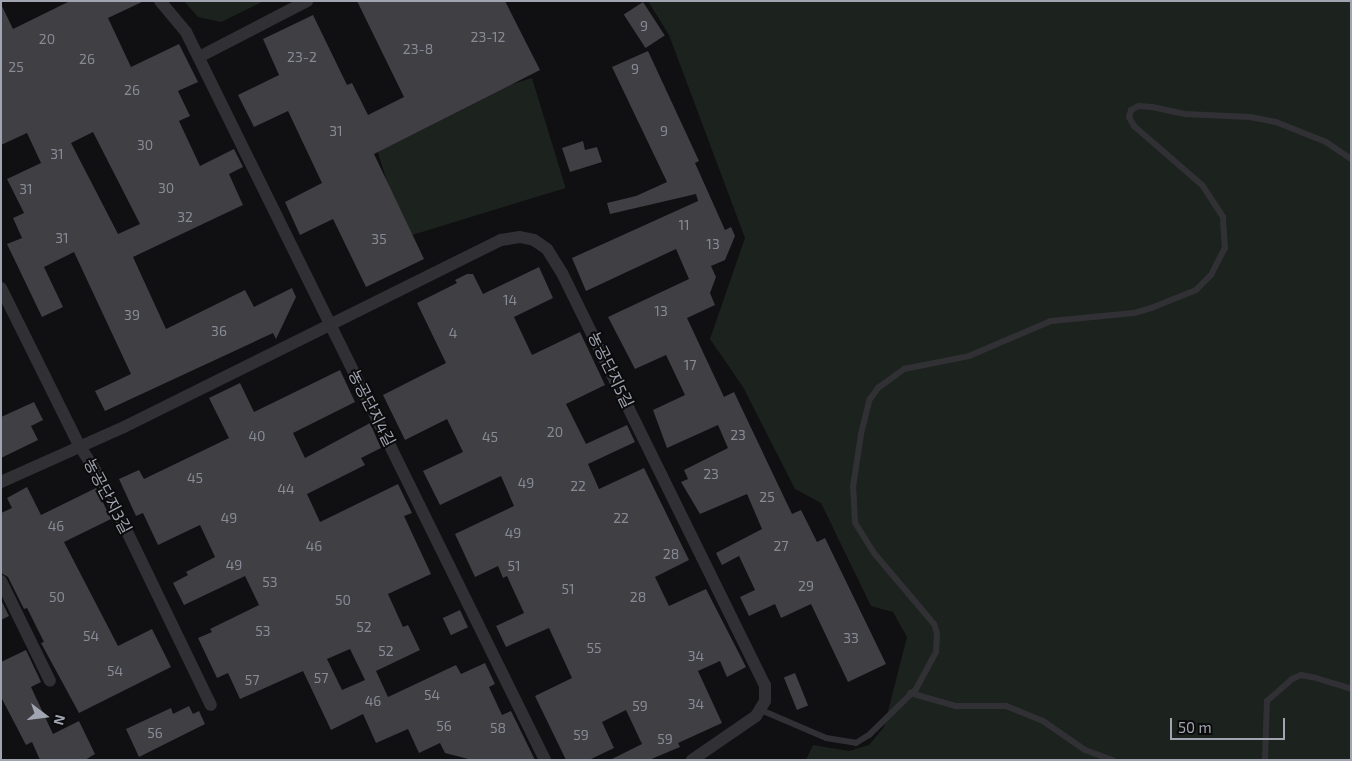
<!DOCTYPE html>
<html>
<head>
<meta charset="utf-8">
<style>
	body { margin:0 }
	#map { position:relative; width:1352px; height:761px; overflow:hidden; background:#100f11; font-family:"Exo 2","Noto Sans KR",sans-serif }
	div>[style] { position:absolute }
	.green>* { inset:0; background:#1c231e; transform-origin:0 0 }
	.building>* { inset:0; background:#3f3f44; transform-origin:0 0 }
	.service>* { height:6px; margin:-3px; padding:0 3px; transform-origin:3px; border-radius:3px; background:#313135 }
	.minor>* { height:12px; margin:-6px; padding:0 6px; transform-origin:6px; border-radius:6px; background:#313135 }
	span { translate:-50% -50%; white-space:nowrap; text-align:center; line-height:1.15; -webkit-text-stroke:4px #0b0b0c; paint-order:stroke }
	.number-label { font-size:14px; color:#888b96 }
	.number-label span { -webkit-text-stroke-width:0 }
	.street-label { font-size:16px; color:#a1a4b1 }
	.frame { position:absolute; inset:0; border:2px solid #a1a4b1; pointer-events:none }
	.north { position:absolute; left:20px; top:691px; width:50px; height:50px; -webkit-text-stroke:4px #0b0b0c; paint-order:stroke; rotate:105deg; font-size:14px; font-weight:700; line-height:20px; text-align:center; color:#a1a4b1 }
	.north::after { content:''; display:block; margin:auto; width:18px; height:22px; background:#a1a4b1; clip-path:polygon(50% 0,100% 100%,50% 72%,0 100%) }
	.scale { position:absolute; left:1170px; top:718px; width:115px; height:22px; box-sizing:border-box; border:2px solid #a1a4b1; border-top:0; padding-left:6px; font-size:15px; line-height:18px; white-space:nowrap; color:#a1a4b1; -webkit-text-stroke:4px #0b0b0c; paint-order:stroke }
</style>
</head>
<body>
<div id="map">
	<div class="green">
		<i style="clip-path:polygon(184px 1px,264px 1px,221px 22px,198px 17px)"></i>
		<i style="clip-path:polygon(648px 1px,1351px 1px,1351px 760px,806px 760px,813px 745px,849px 751px,869px 745px,884px 727px,907px 637px,893px 612px,871px 606px,821px 503px,795px 489px,743px 387px,710px 339px,745px 238px,669px 35px)"></i>
		<i style="left:532px;top:78px;width:115px;height:169px;rotate:73deg"></i>
	</div>
	<div class="building">
		<i style="clip-path:polygon(evenodd,70px 1px,144px 1px,108px 18px,131px 67px,179px 44px,198px 82px,178px 91px,190px 116px,179px 121px,200px 166px,234px 149px,243px 167px,229px 174px,243px 205px,133px 257px,166px 329px,245px 290px,254px 307px,292px 288px,296px 297px,276px 339px,273px 333px,105px 411px,95px 391px,131px 374px,74px 252px,44px 267px,63px 307px,42px 317px,7px 244px,22px 238px,13px 218px,24px 213px,7px 179px,41px 163px,27px 133px,1px 145px,1px 4px,13px 29px,70px 1px,93px 132px,140px 224px,118px 234px,71px 143px,93px 132px)"></i>
		<i style="clip-path:polygon(357px 1px,505px 1px,540px 70px,374px 154px,424px 259px,366px 287px,333px 219px,300px 235px,285px 202px,322px 183px,288px 111px,254px 127px,238px 95px,279px 75px,263px 39px,313px 15px,347px 85px,352px 83px,368px 115px,404px 97px)"></i>
		<i style="left:643px;top:2px;width:40px;height:23px;rotate:57deg"></i>
		<i style="clip-path:polygon(648px 51px,699px 161px,695px 163px,725px 230px,731px 227px,735px 236px,725px 260px,711px 266px,716px 277px,710px 293px,715px 305px,687px 318px,724px 397px,734px 392px,792px 514px,801px 510px,817px 542px,825px 538px,886px 664px,848px 682px,811px 604px,781px 618px,775px 604px,749px 616px,740px 597px,755px 590px,739px 556px,722px 565px,716px 553px,762px 529px,747px 494px,700px 514px,681px 482px,688px 479px,684px 470px,728px 448px,718px 425px,667px 448px,653px 410px,685px 395px,666px 355px,635px 369px,608px 317px,689px 279px,676px 249px,586px 291px,572px 258px,698px 201px,696px 194px,610px 214px,607px 203px,636px 196px,667px 182px,612px 67px)"></i>
		<i style="clip-path:polygon(583px 141px,585px 150px,597px 147px,602px 162px,570px 172px,562px 148px)"></i>
		<i style="clip-path:polygon(539px 267px,553px 298px,514px 317px,532px 355px,580px 332px,605px 385px,566px 404px,586px 444px,627px 425px,635px 442px,588px 464px,599px 489px,644px 468px,689px 560px,655px 577px,669px 606px,706px 589px,746px 667px,727px 677px,720px 661px,698px 671px,722px 723px,678px 743px,680px 747px,649px 760px,610px 760px,642px 744px,626px 710px,602px 722px,614px 748px,589px 760px,566px 760px,535px 696px,572px 678px,549px 628px,506px 647px,496px 626px,524px 613px,507px 576px,503px 578px,498px 566px,475px 577px,455px 534px,514px 506px,501px 476px,440px 505px,423px 471px,463px 452px,447px 419px,405px 440px,383px 395px,446px 363px,417px 303px,457px 283px,455px 280px,467px 274px,473px 274px,483px 294px)"></i>
		<i style="clip-path:polygon(evenodd,340px 370px,355px 402px,293px 433px,305px 458px,370px 423px,381px 448px,361px 458px,365px 465px,307px 494px,320px 522px,398px 484px,412px 513px,404px 516px,431px 574px,388px 594px,403px 627px,408px 625px,420px 650px,376px 671px,388px 697px,456px 665px,461px 674px,485px 663px,495px 684px,489px 687px,502px 715px,511px 711px,535px 760px,472px 760px,445px 753px,440px 743px,419px 753px,408px 729px,376px 743px,363px 714px,331px 730px,303px 671px,240px 699px,228px 673px,217px 678px,198px 638px,212px 632px,210px 629px,259px 605px,245px 576px,184px 605px,173px 583px,188px 575px,186px 572px,215px 557px,200px 525px,158px 545px,143px 513px,136px 516px,119px 479px,139px 470px,144px 479px,229px 438px,209px 398px,240px 383px,254px 412px,340px 370px,350px 649px,365px 680px,342px 690px,327px 659px,350px 649px)"></i>
		<i style="clip-path:polygon(34px 402px,43px 420px,31px 426px,38px 440px,1px 458px,1px 417px)"></i>
		<i style="clip-path:polygon(27px 487px,41px 515px,96px 488px,111px 519px,64px 542px,118px 646px,152px 629px,171px 667px,79px 713px,41px 643px,44px 642px,27px 608px,24px 609px,8px 577px,1px 573px,1px 513px,12px 508px,7px 498px)"></i>
		<i style="clip-path:polygon(1px 600px,9px 616px,1px 620px)"></i>
		<i style="left:460px;top:610px;width:19px;height:19px;rotate:65deg"></i>
		<i style="clip-path:polygon(26px 650px,41px 682px,31px 687px,53px 734px,79px 721px,95px 754px,85px 760px,40px 760px,32px 742px,26px 745px,1px 697px,1px 662px)"></i>
		<i style="left:795px;top:673px;width:35px;height:12px;rotate:68deg"></i>
		<i style="clip-path:polygon(189px 706px,193px 714px,199px 711px,205px 724px,139px 757px,126px 729px,171px 708px,173px 714px)"></i>
	</div>
	<div class="service">
		<i style="left:910px;top:693px;width:48px;rotate:15.8deg"></i>
		<i style="left:956px;top:706px;width:50px"></i>
		<i style="left:1006px;top:706px;width:40px;rotate:22deg"></i>
		<i style="left:1043px;top:721px;width:51px;rotate:34.6deg"></i>
		<i style="left:1085px;top:750px;width:30px;rotate:20deg"></i>
		<i style="left:761px;top:710px;width:71px;rotate:23.3deg"></i>
		<i style="left:826px;top:738px;width:30px;rotate:9deg"></i>
		<i style="left:856px;top:743px;width:15px;rotate:-32deg"></i>
		<i style="left:869px;top:735px;width:66px;rotate:-44.4deg"></i>
		<i style="left:916px;top:689px;width:42px;rotate:-61.6deg"></i>
		<i style="left:936px;top:652px;width:19px;rotate:-87deg"></i>
		<i style="left:937px;top:633px;width:9px;rotate:-108deg"></i>
		<i style="left:934px;top:624px;width:93px;rotate:-130.2deg"></i>
		<i style="left:874px;top:553px;width:36px;rotate:-122deg"></i>
		<i style="left:855px;top:522px;width:35px;rotate:-93deg"></i>
		<i style="left:853px;top:487px;width:54px;rotate:-81.4deg"></i>
		<i style="left:861px;top:434px;width:36px;rotate:-76deg"></i>
		<i style="left:870px;top:399px;width:14px;rotate:-54deg"></i>
		<i style="left:878px;top:388px;width:32px;rotate:-36deg"></i>
		<i style="left:904px;top:369px;width:66px;rotate:-11.3deg"></i>
		<i style="left:969px;top:356px;width:89px;rotate:-23.1deg"></i>
		<i style="left:1051px;top:321px;width:83px;rotate:-5.5deg"></i>
		<i style="left:1134px;top:313px;width:18px;rotate:-16deg"></i>
		<i style="left:1151px;top:308px;width:48px;rotate:-21.8deg"></i>
		<i style="left:1196px;top:290px;width:21px;rotate:-45deg"></i>
		<i style="left:1211px;top:275px;width:30px;rotate:-63deg"></i>
		<i style="left:1225px;top:248px;width:31px;rotate:-94deg"></i>
		<i style="left:1223px;top:217px;width:38px;rotate:-123deg"></i>
		<i style="left:1202px;top:185px;width:90px;rotate:-139.1deg"></i>
		<i style="left:1134px;top:126px;width:10px;rotate:-119deg"></i>
		<i style="left:1129px;top:117px;width:7px;rotate:-74deg"></i>
		<i style="left:1131px;top:110px;width:9px;rotate:-27deg"></i>
		<i style="left:1139px;top:106px;width:13px;rotate:4deg"></i>
		<i style="left:1152px;top:107px;width:34px;rotate:12deg"></i>
		<i style="left:1185px;top:114px;width:65px;rotate:2.6deg"></i>
		<i style="left:1250px;top:117px;width:26px;rotate:11deg"></i>
		<i style="left:1276px;top:122px;width:54px;rotate:21.8deg"></i>
		<i style="left:1326px;top:142px;width:30px;rotate:34deg"></i>
		<i style="left:1265px;top:760px;width:59px;rotate:-88.1deg"></i>
		<i style="left:1267px;top:701px;width:33px;rotate:-41deg"></i>
		<i style="left:1292px;top:679px;width:10px;rotate:-24deg"></i>
		<i style="left:1301px;top:675px;width:15px;rotate:11deg"></i>
		<i style="left:1316px;top:678px;width:37px;rotate:17deg"></i>
	</div>
	<div class="minor">
		<i style="left:160px;top:1px;width:40px;rotate:50deg"></i>
		<i style="left:186px;top:32px;width:812px;rotate:63.75deg"></i>
		<i style="left:199px;top:57px;width:122px;rotate:-27.4deg"></i>
		<i style="left:1px;top:288px;width:175px;rotate:63.6deg"></i>
		<i style="left:79px;top:445px;width:49px;rotate:57.6deg"></i>
		<i style="left:105px;top:486px;width:243px;rotate:64.2deg"></i>
		<i style="left:1px;top:482px;width:135px;rotate:-24.1deg"></i>
		<i style="left:124px;top:427px;width:421px;rotate:-26.4deg"></i>
		<i style="left:501px;top:240px;width:19px;rotate:-9deg"></i>
		<i style="left:520px;top:237px;width:14px;rotate:12deg"></i>
		<i style="left:534px;top:240px;width:16px;rotate:35deg"></i>
		<i style="left:547px;top:249px;width:28px;rotate:58deg"></i>
		<i style="left:562px;top:273px;width:459px;rotate:63.8deg"></i>
		<i style="left:765px;top:685px;width:16px;rotate:90deg"></i>
		<i style="left:765px;top:701px;width:17px;rotate:121deg"></i>
		<i style="left:756px;top:716px;width:78px;rotate:145.5deg"></i>
		<i style="left:1px;top:581px;width:111px;rotate:63.9deg"></i>
	</div>
	<div class="number-label">
		<span style="left:644px;top:26px">9</span>
		<span style="left:488px;top:37px">23-12</span>
		<span style="left:47px;top:39px">20</span>
		<span style="left:418px;top:49px">23-8</span>
		<span style="left:302px;top:57px">23-2</span>
		<span style="left:87px;top:59px">26</span>
		<span style="left:16px;top:67px">25</span>
		<span style="left:635px;top:69px">9</span>
		<span style="left:132px;top:90px">26</span>
		<span style="left:336px;top:131px">31</span>
		<span style="left:664px;top:131px">9</span>
		<span style="left:145px;top:145px">30</span>
		<span style="left:57px;top:154px">31</span>
		<span style="left:166px;top:188px">30</span>
		<span style="left:26px;top:189px">31</span>
		<span style="left:185px;top:217px">32</span>
		<span style="left:684px;top:225px">11</span>
		<span style="left:62px;top:238px">31</span>
		<span style="left:379px;top:239px">35</span>
		<span style="left:713px;top:244px">13</span>
		<span style="left:510px;top:300px">14</span>
		<span style="left:661px;top:311px">13</span>
		<span style="left:132px;top:315px">39</span>
		<span style="left:219px;top:331px">36</span>
		<span style="left:453px;top:333px">4</span>
		<span style="left:690px;top:365px">17</span>
		<span style="left:555px;top:432px">20</span>
		<span style="left:738px;top:435px">23</span>
		<span style="left:257px;top:436px">40</span>
		<span style="left:490px;top:437px">45</span>
		<span style="left:711px;top:474px">23</span>
		<span style="left:195px;top:478px">45</span>
		<span style="left:526px;top:483px">49</span>
		<span style="left:578px;top:486px">22</span>
		<span style="left:286px;top:489px">44</span>
		<span style="left:767px;top:497px">25</span>
		<span style="left:229px;top:518px">49</span>
		<span style="left:621px;top:518px">22</span>
		<span style="left:56px;top:526px">46</span>
		<span style="left:513px;top:533px">49</span>
		<span style="left:314px;top:546px">46</span>
		<span style="left:781px;top:546px">27</span>
		<span style="left:671px;top:554px">28</span>
		<span style="left:234px;top:565px">49</span>
		<span style="left:514px;top:566px">51</span>
		<span style="left:270px;top:582px">53</span>
		<span style="left:806px;top:586px">29</span>
		<span style="left:568px;top:589px">51</span>
		<span style="left:57px;top:597px">50</span>
		<span style="left:638px;top:597px">28</span>
		<span style="left:343px;top:600px">50</span>
		<span style="left:364px;top:627px">52</span>
		<span style="left:263px;top:631px">53</span>
		<span style="left:91px;top:636px">54</span>
		<span style="left:851px;top:638px">33</span>
		<span style="left:594px;top:648px">55</span>
		<span style="left:386px;top:651px">52</span>
		<span style="left:696px;top:656px">34</span>
		<span style="left:115px;top:671px">54</span>
		<span style="left:321px;top:678px">57</span>
		<span style="left:252px;top:680px">57</span>
		<span style="left:432px;top:695px">54</span>
		<span style="left:373px;top:701px">46</span>
		<span style="left:696px;top:704px">34</span>
		<span style="left:640px;top:706px">59</span>
		<span style="left:444px;top:726px">56</span>
		<span style="left:498px;top:728px">58</span>
		<span style="left:155px;top:733px">56</span>
		<span style="left:581px;top:735px">59</span>
		<span style="left:665px;top:739px">59</span>
	</div>
	<div class="street-label">
		<span style="left:611px;top:370px;rotate:64deg">농공단지5길</span>
		<span style="left:372px;top:408px;rotate:63deg">농공단지4길</span>
		<span style="left:108px;top:496px;rotate:62deg">농공단지3길</span>
	</div>
	<div class="frame"></div>
	<div class="north">N</div>
	<div class="scale">50 m</div>
</div>
</body>
</html>
